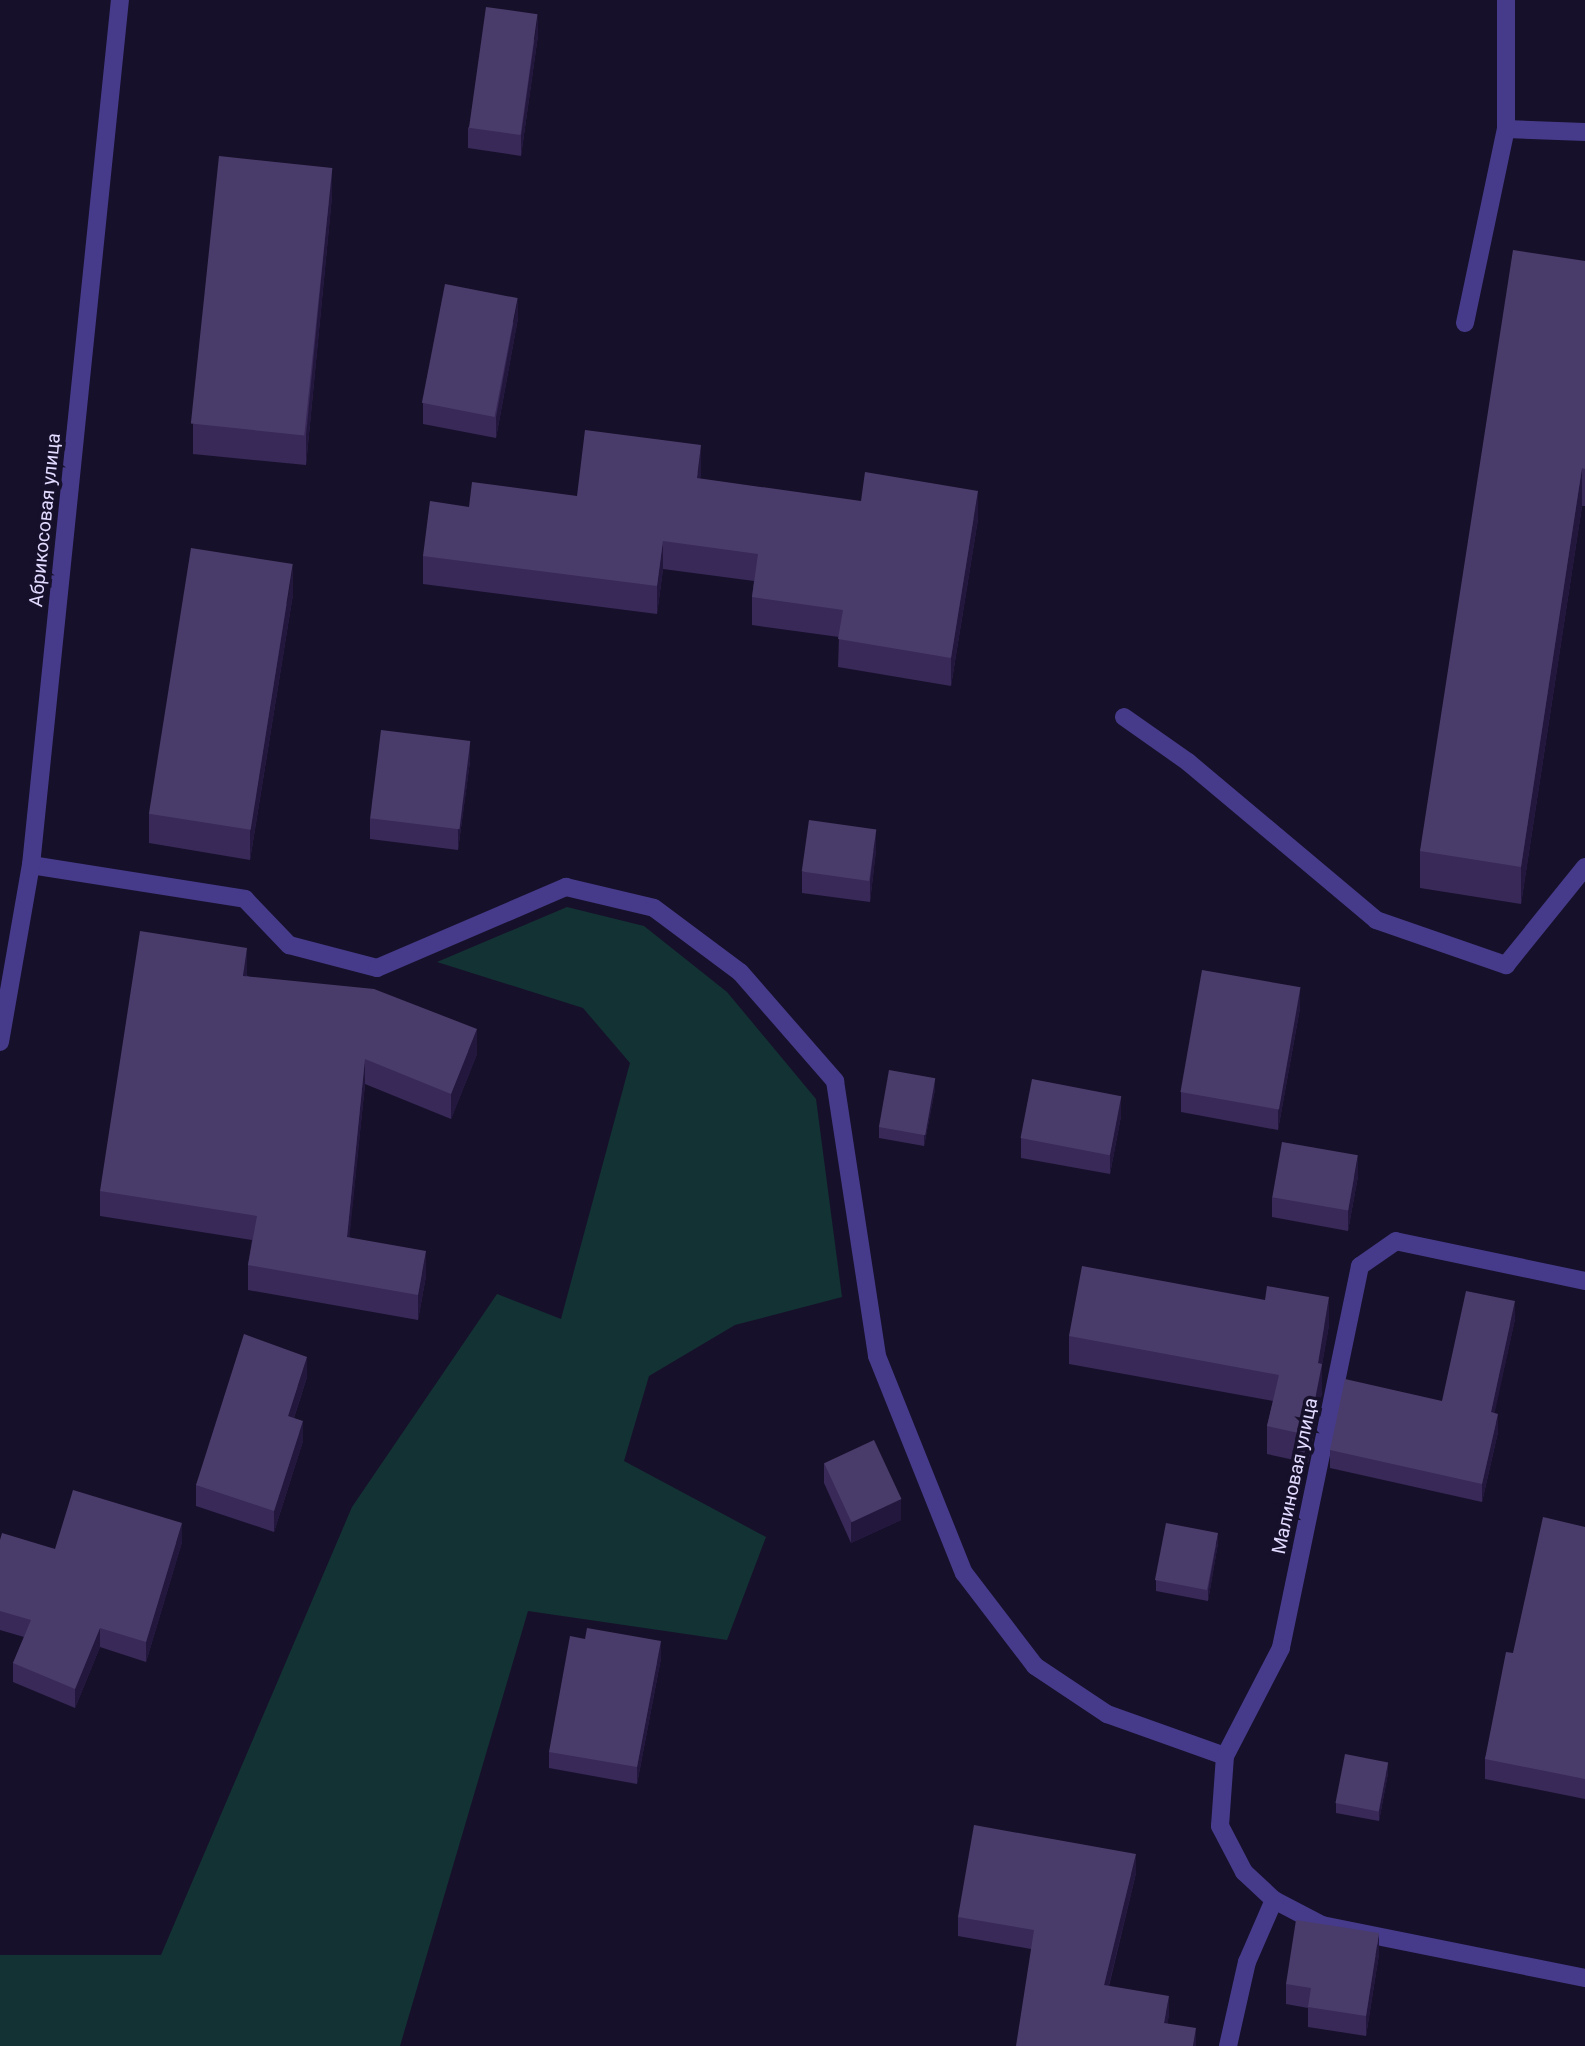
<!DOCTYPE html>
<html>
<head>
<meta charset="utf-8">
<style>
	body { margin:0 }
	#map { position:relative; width:1585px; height:2046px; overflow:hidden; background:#17102a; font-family:Roboto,sans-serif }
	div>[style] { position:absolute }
	.green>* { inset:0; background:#133234 }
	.minor>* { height:18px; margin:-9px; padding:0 9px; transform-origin:9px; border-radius:9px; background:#463b8a }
	.wall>* { inset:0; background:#382958 }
	.shaded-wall>* { inset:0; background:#23173e }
	.building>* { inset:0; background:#4a3c6a; transform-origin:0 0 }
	span { translate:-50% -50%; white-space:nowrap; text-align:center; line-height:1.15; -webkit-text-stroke:7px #17102a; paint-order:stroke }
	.street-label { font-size:19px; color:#e2daff }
</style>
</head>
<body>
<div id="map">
	<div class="green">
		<i style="clip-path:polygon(567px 907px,644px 926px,727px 992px,816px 1099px,842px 1297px,735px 1325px,649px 1376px,624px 1461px,766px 1537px,727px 1640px,528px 1611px,400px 2046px,0 2046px,0 1955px,161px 1955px,352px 1507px,497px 1294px,561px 1319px,630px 1063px,583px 1008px,437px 962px)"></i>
	</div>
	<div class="minor">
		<i style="left:1506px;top:129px;width:79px;rotate:2.2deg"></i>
		<i style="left:1465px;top:323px;width:198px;rotate:-78.1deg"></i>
		<i style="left:1506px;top:129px;width:129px;rotate:-90deg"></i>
		<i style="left:1124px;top:717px;width:78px;rotate:35.1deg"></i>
		<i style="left:1188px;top:762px;width:246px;rotate:40deg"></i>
		<i style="left:1376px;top:920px;width:138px;rotate:19.1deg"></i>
		<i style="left:1506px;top:965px;width:126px;rotate:-51.1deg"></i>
		<i style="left:31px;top:865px;width:217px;rotate:9deg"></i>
		<i style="left:245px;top:899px;width:64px;rotate:46.3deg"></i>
		<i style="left:289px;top:945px;width:91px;rotate:14.6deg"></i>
		<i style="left:377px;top:968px;width:206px;rotate:-23.2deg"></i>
		<i style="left:566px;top:887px;width:90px;rotate:13.4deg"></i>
		<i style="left:654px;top:908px;width:107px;rotate:36.7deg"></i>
		<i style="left:740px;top:972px;width:145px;rotate:48.9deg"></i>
		<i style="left:835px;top:1081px;width:278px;rotate:81.3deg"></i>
		<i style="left:877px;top:1356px;width:234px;rotate:68.2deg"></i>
		<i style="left:964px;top:1573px;width:117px;rotate:52.6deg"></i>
		<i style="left:1035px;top:1666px;width:87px;rotate:33.7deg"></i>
		<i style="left:1107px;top:1714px;width:125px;rotate:19.6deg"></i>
		<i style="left:0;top:1042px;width:180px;rotate:-80.1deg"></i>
		<i style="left:31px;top:865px;width:870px;rotate:-84.13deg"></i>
		<i style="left:1585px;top:1281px;width:193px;rotate:-168.1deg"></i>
		<i style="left:1396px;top:1241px;width:44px;rotate:145.2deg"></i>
		<i style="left:1360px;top:1266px;width:390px;rotate:101.7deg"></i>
		<i style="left:1281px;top:1648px;width:122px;rotate:117.4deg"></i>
		<i style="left:1225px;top:1756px;width:70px;rotate:94.1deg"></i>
		<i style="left:1220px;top:1826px;width:52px;rotate:62.4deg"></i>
		<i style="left:1244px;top:1872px;width:41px;rotate:43deg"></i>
		<i style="left:1274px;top:1900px;width:54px;rotate:27.5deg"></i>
		<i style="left:1322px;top:1925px;width:268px;rotate:11.4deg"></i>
		<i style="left:1228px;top:2046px;width:86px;rotate:-77.3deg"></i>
		<i style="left:1247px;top:1962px;width:68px;rotate:-66.5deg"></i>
	</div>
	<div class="wall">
		<i style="clip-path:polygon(538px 35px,521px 156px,468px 148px,468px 128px)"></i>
		<i style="clip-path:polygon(332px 196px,306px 465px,193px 454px,193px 424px)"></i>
		<i style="clip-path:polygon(1585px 261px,1585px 506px,1582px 506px,1521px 904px,1420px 888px,1420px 851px)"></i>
		<i style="clip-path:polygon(518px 318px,496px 438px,423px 424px,423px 403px)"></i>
		<i style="clip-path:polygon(701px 472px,700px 479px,978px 519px,951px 686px,838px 667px,839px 637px,752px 625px,752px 597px,754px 581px,663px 569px,657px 614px,423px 584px,423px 556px,469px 507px,577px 496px)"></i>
		<i style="clip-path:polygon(293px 594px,250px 860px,149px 843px,149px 814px)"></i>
		<i style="clip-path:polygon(470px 761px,458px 850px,370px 839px,370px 818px)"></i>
		<i style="clip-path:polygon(876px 850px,870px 902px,802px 893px,802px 872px)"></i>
		<i style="clip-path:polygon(247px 973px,247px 976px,477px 1054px,451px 1119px,365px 1084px,349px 1237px,426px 1276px,418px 1320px,248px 1290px,248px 1265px,252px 1240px,100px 1216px,100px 1191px)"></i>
		<i style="clip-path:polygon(1300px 1008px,1278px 1130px,1181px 1112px,1181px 1092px)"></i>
		<i style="clip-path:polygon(935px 1089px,924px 1146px,879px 1138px,879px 1127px)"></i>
		<i style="clip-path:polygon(1121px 1116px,1110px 1174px,1021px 1158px,1021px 1138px)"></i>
		<i style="clip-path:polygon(1358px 1176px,1348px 1231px,1272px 1217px,1272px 1197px)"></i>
		<i style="clip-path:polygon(1515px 1319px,1494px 1413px,1498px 1432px,1482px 1502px,1330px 1468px,1330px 1450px,1442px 1401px)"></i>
		<i style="clip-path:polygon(1329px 1325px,1322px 1364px,1322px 1392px,1308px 1463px,1267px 1454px,1267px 1426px,1273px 1401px,1069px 1364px,1069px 1336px)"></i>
		<i style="clip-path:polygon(307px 1377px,294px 1418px,303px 1441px,274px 1532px,196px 1506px,196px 1485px)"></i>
		<i style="clip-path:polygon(824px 1463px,901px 1520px,851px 1543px,824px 1483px)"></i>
		<i style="clip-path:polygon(1585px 1527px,1585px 1799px,1485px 1779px,1485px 1759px,1513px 1653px)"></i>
		<i style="clip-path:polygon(0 1540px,55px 1549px,182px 1542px,146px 1662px,100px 1647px,75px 1708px,13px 1682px,13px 1663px,24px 1637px,0 1630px)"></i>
		<i style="clip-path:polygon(1218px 1543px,1208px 1601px,1156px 1591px,1156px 1580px)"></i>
		<i style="clip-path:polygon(661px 1658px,637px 1784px,549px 1768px,549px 1752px)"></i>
		<i style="clip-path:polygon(1388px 1773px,1379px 1821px,1336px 1813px,1336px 1803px)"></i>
		<i style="clip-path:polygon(1136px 1873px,1109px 1986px,1169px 2015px,1167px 2023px,1196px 2046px,1031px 1949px,958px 1936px,958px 1917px)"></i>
		<i style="clip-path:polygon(1379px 1954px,1366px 2036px,1308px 2027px,1308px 2008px,1286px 2004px,1286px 1984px)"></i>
	</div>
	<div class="shaded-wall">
		<i style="clip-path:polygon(538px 14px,538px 35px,521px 156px,521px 136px)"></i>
		<i style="clip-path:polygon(332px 167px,332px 196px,306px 465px,306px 435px)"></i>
		<i style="clip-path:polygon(518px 298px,518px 318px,496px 438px,496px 417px)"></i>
		<i style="clip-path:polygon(701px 445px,701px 472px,697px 506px,697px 478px)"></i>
		<i style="clip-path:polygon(1582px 468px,1582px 506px,1521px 904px,1521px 867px)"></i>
		<i style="clip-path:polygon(978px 491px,978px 519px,951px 686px,951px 658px)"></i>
		<i style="clip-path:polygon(663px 541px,663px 569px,657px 614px,657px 586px)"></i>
		<i style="clip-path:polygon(293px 565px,293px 594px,250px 860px,250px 831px)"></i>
		<i style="clip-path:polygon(470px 741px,470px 761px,458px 850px,458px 829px)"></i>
		<i style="clip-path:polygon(876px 829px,876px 850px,870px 902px,870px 881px)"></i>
		<i style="clip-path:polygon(247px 948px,247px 973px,243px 1001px,243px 976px)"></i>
		<i style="clip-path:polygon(1300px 988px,1300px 1008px,1278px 1130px,1278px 1109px)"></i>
		<i style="clip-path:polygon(477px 1029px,477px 1054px,451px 1119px,451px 1094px)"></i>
		<i style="clip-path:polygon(365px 1059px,365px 1084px,347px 1262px,347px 1237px)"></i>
		<i style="clip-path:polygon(935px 1078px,935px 1089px,924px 1146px,924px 1135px)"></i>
		<i style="clip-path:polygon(1121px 1096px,1121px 1116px,1110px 1174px,1110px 1154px)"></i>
		<i style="clip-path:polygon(1358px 1156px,1358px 1176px,1348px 1231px,1348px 1211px)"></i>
		<i style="clip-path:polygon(426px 1251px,426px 1276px,418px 1320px,418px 1295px)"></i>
		<i style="clip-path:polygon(1329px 1297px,1329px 1325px,1322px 1365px,1322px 1364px,1322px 1392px,1308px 1463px,1308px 1435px,1318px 1363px)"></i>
		<i style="clip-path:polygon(1515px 1301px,1515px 1319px,1491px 1430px,1491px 1412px)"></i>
		<i style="clip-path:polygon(307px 1357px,307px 1377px,288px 1436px,288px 1416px)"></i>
		<i style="clip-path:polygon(1498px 1414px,1498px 1432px,1482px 1502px,1482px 1484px)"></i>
		<i style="clip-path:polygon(303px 1421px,303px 1441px,274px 1532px,274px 1511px)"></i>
		<i style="clip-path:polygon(901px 1499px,901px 1520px,851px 1543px,851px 1522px)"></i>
		<i style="clip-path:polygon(182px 1523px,182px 1542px,146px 1662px,146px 1642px)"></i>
		<i style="clip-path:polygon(1218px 1533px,1218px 1543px,1208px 1601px,1208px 1590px)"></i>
		<i style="clip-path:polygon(100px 1628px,100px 1647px,75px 1708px,75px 1689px)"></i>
		<i style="clip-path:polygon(661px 1641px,661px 1658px,637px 1784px,637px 1767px)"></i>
		<i style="clip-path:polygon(1388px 1762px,1388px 1773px,1379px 1821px,1379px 1811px)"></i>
		<i style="clip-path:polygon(1136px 1854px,1136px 1873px,1104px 2005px,1104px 1985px)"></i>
		<i style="clip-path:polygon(1379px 1933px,1379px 1954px,1366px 2036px,1366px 2016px)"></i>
		<i style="clip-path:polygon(1169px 1996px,1169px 2015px,1164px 2042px,1164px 2023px)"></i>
		<i style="clip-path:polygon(1196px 2028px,1196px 2046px,1193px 2046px)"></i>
	</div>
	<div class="building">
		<i style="left:486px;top:7px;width:52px;height:122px;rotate:8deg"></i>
		<i style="left:219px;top:156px;width:114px;height:269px;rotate:6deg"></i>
		<i style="clip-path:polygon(1513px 250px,1585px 261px,1585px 469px,1582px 468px,1521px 867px,1420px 851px)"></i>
		<i style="left:445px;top:284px;width:74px;height:121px;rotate:11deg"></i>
		<i style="clip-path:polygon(585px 430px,701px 445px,697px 478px,861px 501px,865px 472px,978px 491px,951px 658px,838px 639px,843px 610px,752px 597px,758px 554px,663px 541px,657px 586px,423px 556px,430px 501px,469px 507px,472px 482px,577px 496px)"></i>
		<i style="left:191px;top:548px;width:103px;height:269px;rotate:9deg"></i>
		<i style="left:381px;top:730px;width:90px;height:89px;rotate:7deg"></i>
		<i style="left:809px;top:820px;width:68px;height:52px;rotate:8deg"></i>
		<i style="clip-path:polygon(140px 931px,247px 948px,243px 976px,374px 989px,477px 1029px,451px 1094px,365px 1059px,347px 1237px,426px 1251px,418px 1295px,248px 1265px,257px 1216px,100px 1191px)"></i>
		<i style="left:1202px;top:970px;width:100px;height:124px;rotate:10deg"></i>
		<i style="left:889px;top:1070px;width:47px;height:58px;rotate:10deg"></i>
		<i style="left:1032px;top:1079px;width:91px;height:60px;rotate:11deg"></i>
		<i style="left:1282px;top:1142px;width:77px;height:56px;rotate:10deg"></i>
		<i style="clip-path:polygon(1082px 1266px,1265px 1300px,1267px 1286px,1329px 1297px,1318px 1363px,1322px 1364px,1308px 1435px,1267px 1426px,1279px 1375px,1069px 1336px)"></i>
		<i style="clip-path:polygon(1466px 1291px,1515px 1301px,1491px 1412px,1498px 1414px,1482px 1484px,1330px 1450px,1345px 1379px,1442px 1401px)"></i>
		<i style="clip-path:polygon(244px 1334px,307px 1357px,288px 1416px,303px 1421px,274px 1511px,196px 1485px)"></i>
		<i style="left:874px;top:1440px;width:65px;height:55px;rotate:65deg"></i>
		<i style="clip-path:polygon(73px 1490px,182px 1523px,146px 1642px,100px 1628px,75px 1689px,13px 1663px,31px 1620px,0 1611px,0 1540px,2px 1533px,55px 1549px)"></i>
		<i style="clip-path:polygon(1543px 1517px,1585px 1527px,1585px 1779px,1485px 1759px,1506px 1652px,1513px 1653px)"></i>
		<i style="left:1166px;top:1523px;width:53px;height:58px;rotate:11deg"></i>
		<i style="clip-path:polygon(587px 1628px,661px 1641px,637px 1767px,549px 1752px,570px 1636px,585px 1639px)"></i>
		<i style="left:1345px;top:1754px;width:44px;height:50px;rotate:11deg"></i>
		<i style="clip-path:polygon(974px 1825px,1136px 1854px,1104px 1985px,1169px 1996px,1164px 2023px,1196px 2028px,1193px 2046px,1016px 2046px,1034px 1930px,958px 1917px)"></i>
		<i style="clip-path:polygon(1296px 1920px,1379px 1933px,1366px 2016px,1308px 2007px,1311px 1988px,1286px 1984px)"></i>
	</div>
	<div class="street-label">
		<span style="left:45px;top:520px;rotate:-84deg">Абрикосовая улица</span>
		<span style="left:1295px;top:1476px;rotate:-78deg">Малиновая улица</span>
	</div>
</div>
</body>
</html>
